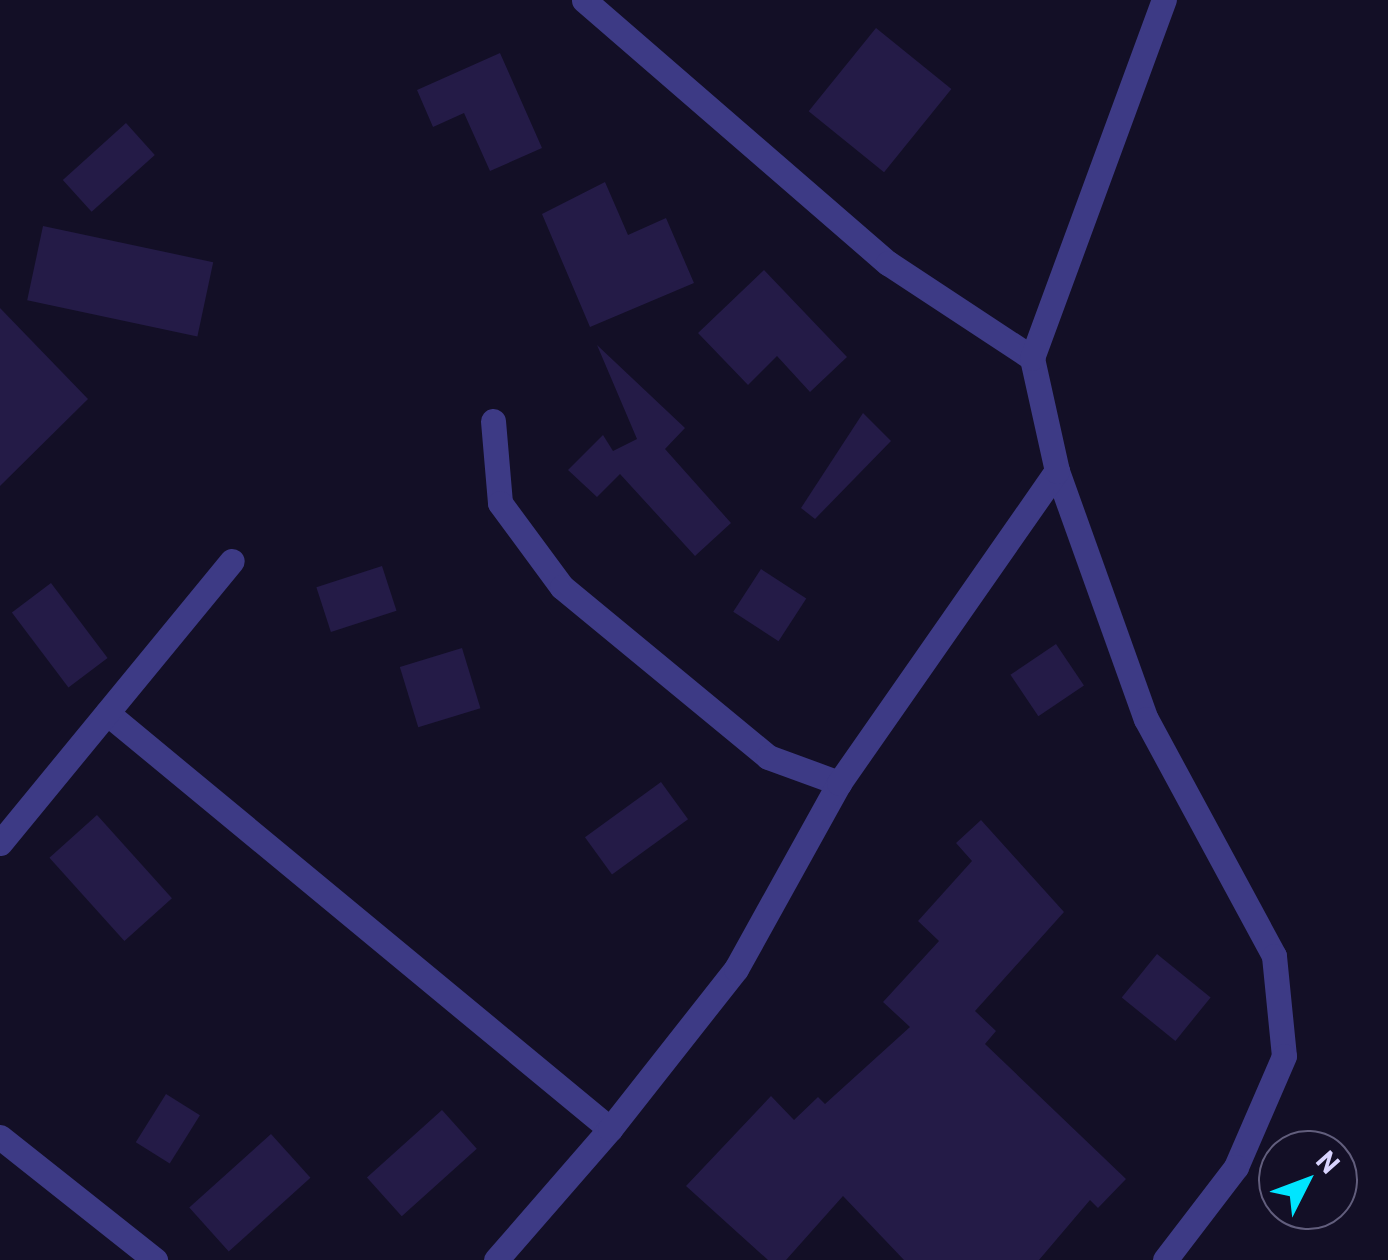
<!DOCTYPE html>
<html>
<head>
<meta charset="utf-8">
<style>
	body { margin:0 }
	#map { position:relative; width:1388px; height:1260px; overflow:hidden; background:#130f26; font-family:Barlow,sans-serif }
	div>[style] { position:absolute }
	.building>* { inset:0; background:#241b47; transform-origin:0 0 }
	.minor>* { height:25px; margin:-12.5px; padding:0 12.5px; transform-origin:12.5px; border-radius:12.5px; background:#3d3a85 }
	span { translate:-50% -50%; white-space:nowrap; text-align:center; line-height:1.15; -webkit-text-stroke:9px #130f26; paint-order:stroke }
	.north { position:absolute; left:1258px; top:1130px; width:100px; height:100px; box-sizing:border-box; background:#130f26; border:2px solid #625e7d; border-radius:50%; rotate:48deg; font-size:28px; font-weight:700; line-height:40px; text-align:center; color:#d9d4ff }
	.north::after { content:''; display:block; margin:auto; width:35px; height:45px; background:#00e5ff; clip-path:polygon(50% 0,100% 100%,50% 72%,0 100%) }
</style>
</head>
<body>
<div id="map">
	<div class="building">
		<i style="left:876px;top:28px;width:97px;height:107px;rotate:39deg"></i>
		<i style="clip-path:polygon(500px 53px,542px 148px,490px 171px,464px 113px,433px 127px,417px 90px)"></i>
		<i style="left:126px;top:123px;width:43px;height:85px;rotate:48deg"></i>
		<i style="clip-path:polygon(605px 182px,628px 235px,666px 218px,694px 283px,590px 327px,542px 214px)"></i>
		<i style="left:43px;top:226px;width:174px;height:76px;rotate:12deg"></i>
		<i style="clip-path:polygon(764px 270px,847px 357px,810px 392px,777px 356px,748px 385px,698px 333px)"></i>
		<i style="clip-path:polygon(0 308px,88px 399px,0 486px)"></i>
		<i style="clip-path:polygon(597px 345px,685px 428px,665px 449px,731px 523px,695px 556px,620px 474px,597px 497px,568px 470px,603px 435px,613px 451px,637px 439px)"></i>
		<i style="clip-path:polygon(863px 413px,891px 441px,815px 519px,801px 508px)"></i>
		<i style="left:382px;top:566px;width:47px;height:69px;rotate:72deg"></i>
		<i style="left:761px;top:569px;width:54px;height:51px;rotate:33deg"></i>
		<i style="left:51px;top:583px;width:94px;height:49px;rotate:53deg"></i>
		<i style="left:1056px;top:644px;width:50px;height:55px;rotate:56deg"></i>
		<i style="left:462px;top:648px;width:63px;height:65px;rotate:73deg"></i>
		<i style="left:661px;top:782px;width:46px;height:94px;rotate:54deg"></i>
		<i style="left:97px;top:815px;width:112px;height:64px;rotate:48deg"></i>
		<i style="clip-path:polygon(981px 820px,1064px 912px,975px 1011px,996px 1031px,985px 1044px,1126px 1179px,1098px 1208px,1090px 1200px,1039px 1260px,904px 1260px,843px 1196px,786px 1260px,768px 1260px,686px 1186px,771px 1096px,794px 1120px,818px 1097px,825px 1104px,910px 1027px,883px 1002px,939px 941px,918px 921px,972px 861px,956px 843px)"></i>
		<i style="left:1157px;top:954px;width:69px;height:56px;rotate:39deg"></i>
		<i style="left:166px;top:1094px;width:40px;height:57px;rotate:32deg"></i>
		<i style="left:442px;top:1110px;width:52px;height:101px;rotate:48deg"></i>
		<i style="left:271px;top:1134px;width:59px;height:110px;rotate:48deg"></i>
	</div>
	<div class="minor">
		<i style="left:584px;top:0;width:402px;rotate:40.9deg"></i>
		<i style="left:888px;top:263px;width:173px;rotate:33.4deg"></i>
		<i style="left:493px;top:421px;width:82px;rotate:85.1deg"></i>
		<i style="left:500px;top:503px;width:104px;rotate:53.6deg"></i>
		<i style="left:562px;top:587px;width:267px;rotate:39.5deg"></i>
		<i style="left:768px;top:757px;width:76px;rotate:20.1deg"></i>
		<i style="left:1057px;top:471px;width:263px;rotate:70.3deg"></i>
		<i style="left:1146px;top:719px;width:269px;rotate:61.6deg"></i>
		<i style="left:1274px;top:956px;width:100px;rotate:84.3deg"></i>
		<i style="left:1284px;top:1056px;width:121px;rotate:113.4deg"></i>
		<i style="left:1236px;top:1167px;width:117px;rotate:127.4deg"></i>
		<i style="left:107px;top:713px;width:653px;rotate:39.59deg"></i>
		<i style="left:0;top:843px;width:365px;rotate:-50.6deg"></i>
		<i style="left:0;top:1137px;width:198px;rotate:38.4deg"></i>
		<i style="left:496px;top:1260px;width:174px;rotate:-49deg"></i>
		<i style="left:610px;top:1129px;width:204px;rotate:-51.8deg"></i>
		<i style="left:736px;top:969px;width:213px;rotate:-61deg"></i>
		<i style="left:839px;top:783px;width:381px;rotate:-55.1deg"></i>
		<i style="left:1057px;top:471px;width:116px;rotate:-102.5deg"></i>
		<i style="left:1032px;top:358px;width:382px;rotate:-69.8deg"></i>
	</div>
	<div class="north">N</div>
</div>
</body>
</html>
